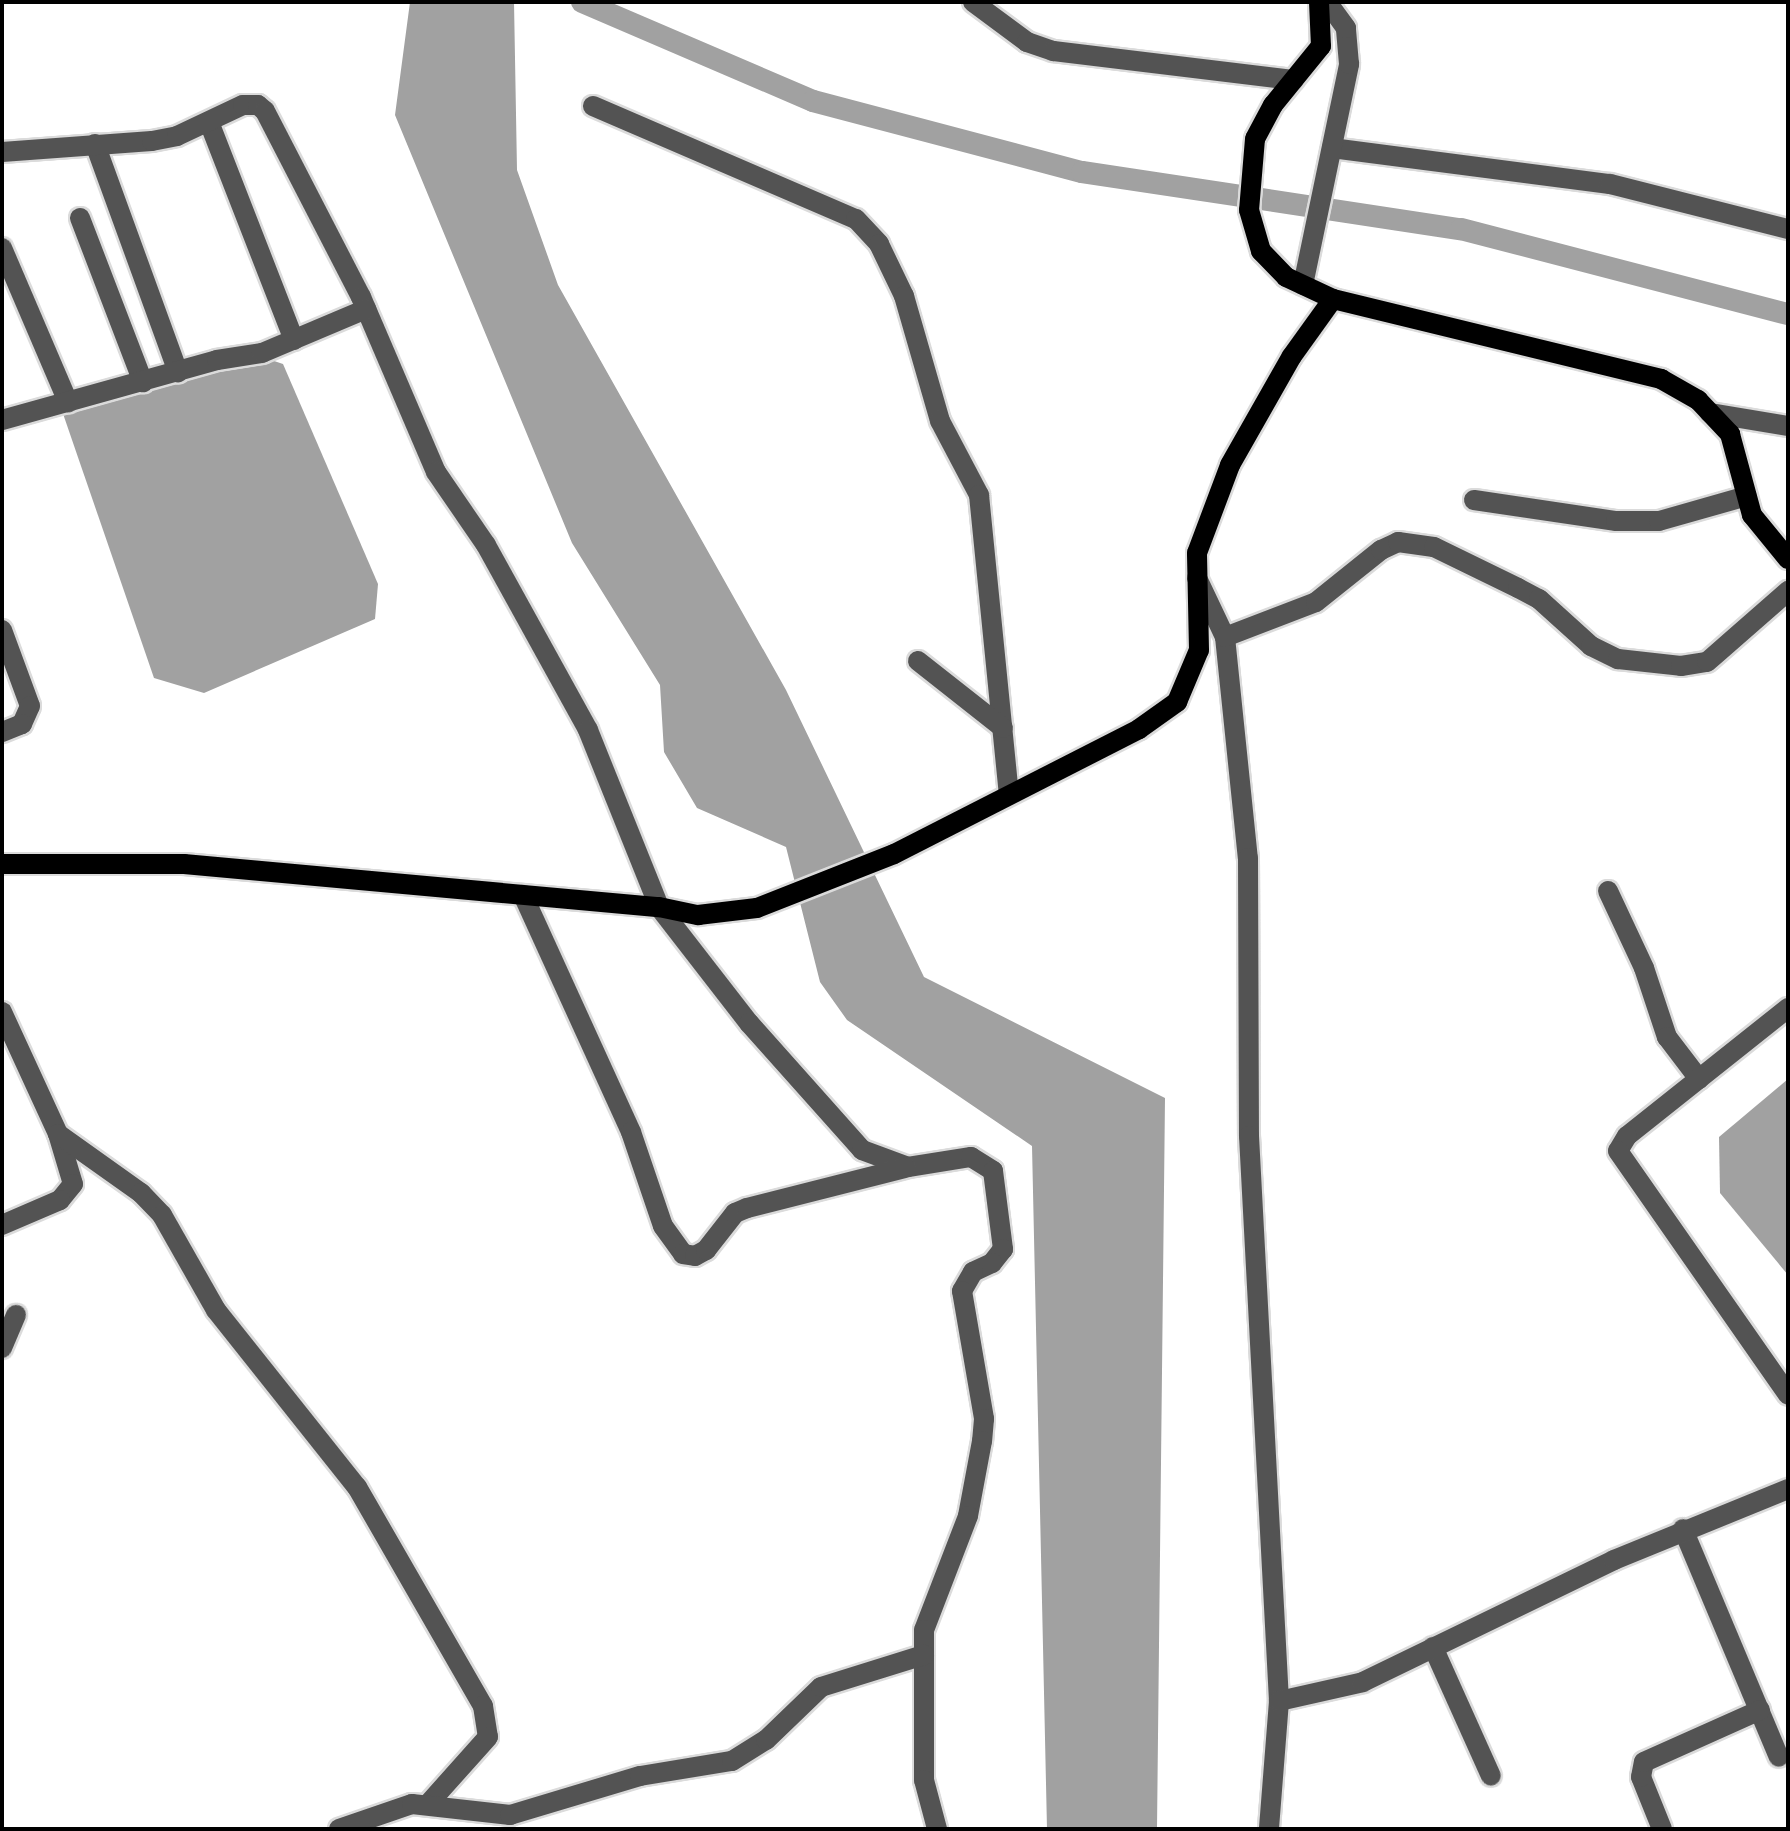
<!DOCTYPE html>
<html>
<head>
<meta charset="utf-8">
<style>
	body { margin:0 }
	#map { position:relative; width:1790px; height:1831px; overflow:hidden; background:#fff; font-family:Overpass,sans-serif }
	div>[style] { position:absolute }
	.water>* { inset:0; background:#a1a1a1 }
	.canal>* { height:22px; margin:-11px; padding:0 11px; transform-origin:11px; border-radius:11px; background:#a1a1a1 }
	.roads { filter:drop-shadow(2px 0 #dbdbdb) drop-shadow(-2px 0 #dbdbdb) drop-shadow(0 2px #dbdbdb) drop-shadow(0 -2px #dbdbdb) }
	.minor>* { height:20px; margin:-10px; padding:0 10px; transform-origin:10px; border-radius:10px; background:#535353 }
	.major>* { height:20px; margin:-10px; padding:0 10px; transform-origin:10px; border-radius:10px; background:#000 }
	span { translate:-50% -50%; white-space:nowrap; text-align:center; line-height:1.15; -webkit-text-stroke:7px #fff; paint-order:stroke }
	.frame { position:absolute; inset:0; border:4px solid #000; pointer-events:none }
</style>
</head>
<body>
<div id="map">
	<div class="water">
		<i style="clip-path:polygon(410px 2px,514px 2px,517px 170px,558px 285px,786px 690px,924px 977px,1165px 1098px,1157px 1829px,1047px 1829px,1032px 1146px,847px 1020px,820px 982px,786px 847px,697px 808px,664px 752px,660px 685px,572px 543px,395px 115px)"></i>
		<i style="clip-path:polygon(230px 346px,283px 364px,378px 584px,375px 619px,204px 693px,154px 678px,60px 405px)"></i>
		<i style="clip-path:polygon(1788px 1079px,1788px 1275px,1720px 1193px,1719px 1137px)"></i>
	</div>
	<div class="canal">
		<i style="left:582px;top:2px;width:251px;rotate:23.2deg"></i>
		<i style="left:813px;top:101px;width:278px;rotate:14.8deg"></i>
		<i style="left:1082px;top:172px;width:383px;rotate:8.6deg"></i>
		<i style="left:1461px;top:229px;width:338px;rotate:14.6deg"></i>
	</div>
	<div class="roads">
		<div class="minor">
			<i style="left:973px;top:2px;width:67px;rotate:36.5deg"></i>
			<i style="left:1027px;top:42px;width:28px;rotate:19deg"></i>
			<i style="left:1053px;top:51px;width:242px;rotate:6.9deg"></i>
			<i style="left:593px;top:106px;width:286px;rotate:23.3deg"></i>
			<i style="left:856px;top:219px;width:34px;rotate:47deg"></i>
			<i style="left:879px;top:244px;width:58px;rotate:64.3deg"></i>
			<i style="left:904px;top:296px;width:130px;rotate:73.9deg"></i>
			<i style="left:940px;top:421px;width:84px;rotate:62.2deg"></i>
			<i style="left:979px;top:495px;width:301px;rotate:84.3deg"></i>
			<i style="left:209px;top:122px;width:234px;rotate:68.7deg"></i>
			<i style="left:95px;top:144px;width:243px;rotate:70deg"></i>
			<i style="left:1332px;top:148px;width:280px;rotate:7.4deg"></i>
			<i style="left:1610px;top:184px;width:184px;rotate:14.2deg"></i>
			<i style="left:2px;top:152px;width:150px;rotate:-4.2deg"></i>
			<i style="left:152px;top:141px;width:25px;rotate:-11deg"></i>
			<i style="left:177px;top:136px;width:73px;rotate:-25.2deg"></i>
			<i style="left:243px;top:105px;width:15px"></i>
			<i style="left:258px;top:105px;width:9px;rotate:41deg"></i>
			<i style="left:265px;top:111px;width:209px;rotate:62.7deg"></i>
			<i style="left:361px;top:297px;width:190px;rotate:66.8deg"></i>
			<i style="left:436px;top:472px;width:88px;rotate:55.6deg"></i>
			<i style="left:486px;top:545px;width:211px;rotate:61.1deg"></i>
			<i style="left:588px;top:730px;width:191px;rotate:68.1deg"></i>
			<i style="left:659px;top:907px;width:147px;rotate:52.2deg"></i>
			<i style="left:749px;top:1023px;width:170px;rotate:48.3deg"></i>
			<i style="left:862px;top:1150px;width:49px;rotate:20.3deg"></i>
			<i style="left:908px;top:1167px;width:64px;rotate:-9deg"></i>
			<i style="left:971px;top:1157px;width:26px;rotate:32deg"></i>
			<i style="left:993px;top:1171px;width:79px;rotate:82.7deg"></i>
			<i style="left:1003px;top:1249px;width:18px;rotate:128deg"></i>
			<i style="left:992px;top:1263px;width:21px;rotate:155deg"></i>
			<i style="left:973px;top:1272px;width:22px;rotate:120deg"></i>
			<i style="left:962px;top:1291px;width:130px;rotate:80.2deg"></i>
			<i style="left:984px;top:1419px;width:22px;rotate:95deg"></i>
			<i style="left:982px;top:1441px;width:76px;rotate:100.6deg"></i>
			<i style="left:968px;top:1516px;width:122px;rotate:111.1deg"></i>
			<i style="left:924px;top:1630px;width:150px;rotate:90deg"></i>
			<i style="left:924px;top:1780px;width:51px;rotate:75.1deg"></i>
			<i style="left:80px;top:218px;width:176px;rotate:69deg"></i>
			<i style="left:2px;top:248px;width:168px;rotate:66.8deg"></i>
			<i style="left:1303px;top:285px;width:226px;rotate:-78.2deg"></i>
			<i style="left:1349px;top:64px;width:36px;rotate:-95deg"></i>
			<i style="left:1346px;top:28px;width:32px;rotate:-126deg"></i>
			<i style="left:1710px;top:413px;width:79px;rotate:9.5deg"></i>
			<i style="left:2px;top:420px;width:223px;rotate:-15.6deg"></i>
			<i style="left:217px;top:360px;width:46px;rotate:-8.8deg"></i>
			<i style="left:262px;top:353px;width:113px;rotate:-22.9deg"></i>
			<i style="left:1474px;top:500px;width:144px;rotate:8.4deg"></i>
			<i style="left:1616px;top:521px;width:43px"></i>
			<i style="left:1659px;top:521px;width:91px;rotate:-15.9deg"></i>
			<i style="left:1197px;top:578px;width:65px;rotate:64.6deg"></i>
			<i style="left:1225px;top:637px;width:222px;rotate:84.1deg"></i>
			<i style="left:1248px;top:858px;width:278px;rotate:89.8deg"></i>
			<i style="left:1249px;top:1136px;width:566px;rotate:86.96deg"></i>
			<i style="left:1279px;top:1701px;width:128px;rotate:94.5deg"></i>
			<i style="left:2px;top:630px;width:81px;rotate:69.8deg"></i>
			<i style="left:30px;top:706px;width:20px;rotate:114deg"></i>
			<i style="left:22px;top:724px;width:22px;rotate:158deg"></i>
			<i style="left:1225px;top:637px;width:97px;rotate:-21deg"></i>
			<i style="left:1316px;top:602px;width:83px;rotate:-38.7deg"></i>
			<i style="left:1381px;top:550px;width:19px;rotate:-25deg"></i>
			<i style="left:1398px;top:542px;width:36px;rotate:8deg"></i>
			<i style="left:1434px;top:547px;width:93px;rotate:26deg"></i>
			<i style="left:1518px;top:588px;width:24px;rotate:28deg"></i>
			<i style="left:1539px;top:599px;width:70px;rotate:42.1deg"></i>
			<i style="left:1591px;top:646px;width:30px;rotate:26deg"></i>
			<i style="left:1618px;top:659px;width:63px;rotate:6.3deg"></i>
			<i style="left:1681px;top:666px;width:26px;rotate:-9deg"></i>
			<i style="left:1707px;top:662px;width:108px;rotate:-41.2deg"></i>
			<i style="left:918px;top:661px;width:108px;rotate:38.2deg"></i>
			<i style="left:1608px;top:891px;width:85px;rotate:64.9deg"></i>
			<i style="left:1644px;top:968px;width:73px;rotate:71.6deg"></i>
			<i style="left:1667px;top:1037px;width:53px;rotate:52.7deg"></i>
			<i style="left:523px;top:895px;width:260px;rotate:65.5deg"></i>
			<i style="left:631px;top:1132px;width:99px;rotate:71.2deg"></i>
			<i style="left:663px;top:1226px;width:34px;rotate:54deg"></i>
			<i style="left:683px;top:1254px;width:12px;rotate:9deg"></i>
			<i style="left:695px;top:1256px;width:13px;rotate:-29deg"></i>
			<i style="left:706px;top:1250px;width:47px;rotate:-51.9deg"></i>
			<i style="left:735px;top:1213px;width:13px;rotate:-23deg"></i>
			<i style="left:747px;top:1208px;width:163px;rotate:-14.2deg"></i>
			<i style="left:1788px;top:1008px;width:206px;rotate:141.5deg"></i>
			<i style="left:1627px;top:1136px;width:17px;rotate:121deg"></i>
			<i style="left:1618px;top:1151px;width:297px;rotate:55.1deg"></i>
			<i style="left:2px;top:1012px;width:134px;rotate:65.3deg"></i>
			<i style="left:58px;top:1134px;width:52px;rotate:73.3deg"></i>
			<i style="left:73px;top:1184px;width:21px;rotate:129deg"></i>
			<i style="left:60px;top:1200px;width:63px;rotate:156.7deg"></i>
			<i style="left:58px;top:1134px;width:102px;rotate:35.4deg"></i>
			<i style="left:141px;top:1193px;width:30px;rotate:46deg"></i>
			<i style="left:162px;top:1215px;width:109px;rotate:60.4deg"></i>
			<i style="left:216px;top:1310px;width:226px;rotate:51.5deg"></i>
			<i style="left:357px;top:1487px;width:253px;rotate:60.1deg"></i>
			<i style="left:483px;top:1706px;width:31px;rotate:81deg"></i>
			<i style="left:488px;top:1737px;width:89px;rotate:131.8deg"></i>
			<i style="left:2px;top:1348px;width:36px;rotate:-67deg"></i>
			<i style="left:1683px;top:1529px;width:247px;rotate:67.2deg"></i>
			<i style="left:1433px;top:1647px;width:141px;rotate:65.8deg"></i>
			<i style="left:1279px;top:1701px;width:86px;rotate:-12.7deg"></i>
			<i style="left:1363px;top:1682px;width:279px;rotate:-25.9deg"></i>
			<i style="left:1614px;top:1560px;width:188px;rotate:-22.2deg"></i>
			<i style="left:339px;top:1829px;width:77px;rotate:-18.9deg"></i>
			<i style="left:412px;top:1804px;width:99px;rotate:6.4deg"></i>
			<i style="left:510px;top:1815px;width:136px;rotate:-16.7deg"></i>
			<i style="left:640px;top:1776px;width:93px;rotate:-9.3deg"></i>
			<i style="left:732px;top:1761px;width:40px;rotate:-32deg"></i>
			<i style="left:766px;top:1740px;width:76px;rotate:-43.9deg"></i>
			<i style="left:821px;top:1687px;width:108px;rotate:-17.3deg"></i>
			<i style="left:1662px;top:1829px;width:56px;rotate:-112deg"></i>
			<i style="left:1641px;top:1777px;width:15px;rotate:-79deg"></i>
			<i style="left:1644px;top:1762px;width:127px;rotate:-24.1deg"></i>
		</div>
		<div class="major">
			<i style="left:1319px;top:2px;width:44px;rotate:87.4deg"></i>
			<i style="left:1321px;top:46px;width:76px;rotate:129.1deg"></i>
			<i style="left:1273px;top:105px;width:38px;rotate:118deg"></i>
			<i style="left:1255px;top:139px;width:71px;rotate:94.8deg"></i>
			<i style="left:1249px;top:210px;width:43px;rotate:73.7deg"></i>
			<i style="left:1261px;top:251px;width:36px;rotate:46deg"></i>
			<i style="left:1286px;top:277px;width:52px;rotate:25.1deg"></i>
			<i style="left:1333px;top:299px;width:338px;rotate:13.7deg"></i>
			<i style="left:1661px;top:379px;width:43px;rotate:29.6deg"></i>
			<i style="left:1698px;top:400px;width:47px;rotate:46.7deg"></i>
			<i style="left:1730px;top:434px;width:84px;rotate:74.8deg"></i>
			<i style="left:1752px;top:515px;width:57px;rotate:50.7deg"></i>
			<i style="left:2px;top:864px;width:182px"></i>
			<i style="left:184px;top:864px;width:477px;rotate:5.2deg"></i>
			<i style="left:659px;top:907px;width:40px;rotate:12deg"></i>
			<i style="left:698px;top:915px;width:59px;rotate:-6.8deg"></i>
			<i style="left:757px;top:908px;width:147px;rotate:-21.5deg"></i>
			<i style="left:894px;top:854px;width:275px;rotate:-27deg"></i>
			<i style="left:1139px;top:729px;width:47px;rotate:-35.4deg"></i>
			<i style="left:1177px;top:702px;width:56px;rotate:-67.1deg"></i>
			<i style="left:1199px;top:650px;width:97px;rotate:-91.2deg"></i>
			<i style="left:1197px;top:553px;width:94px;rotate:-69.4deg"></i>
			<i style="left:1230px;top:465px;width:125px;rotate:-60.4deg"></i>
			<i style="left:1292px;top:356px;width:70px;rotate:-54.3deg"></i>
		</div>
	</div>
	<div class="frame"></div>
</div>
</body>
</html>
